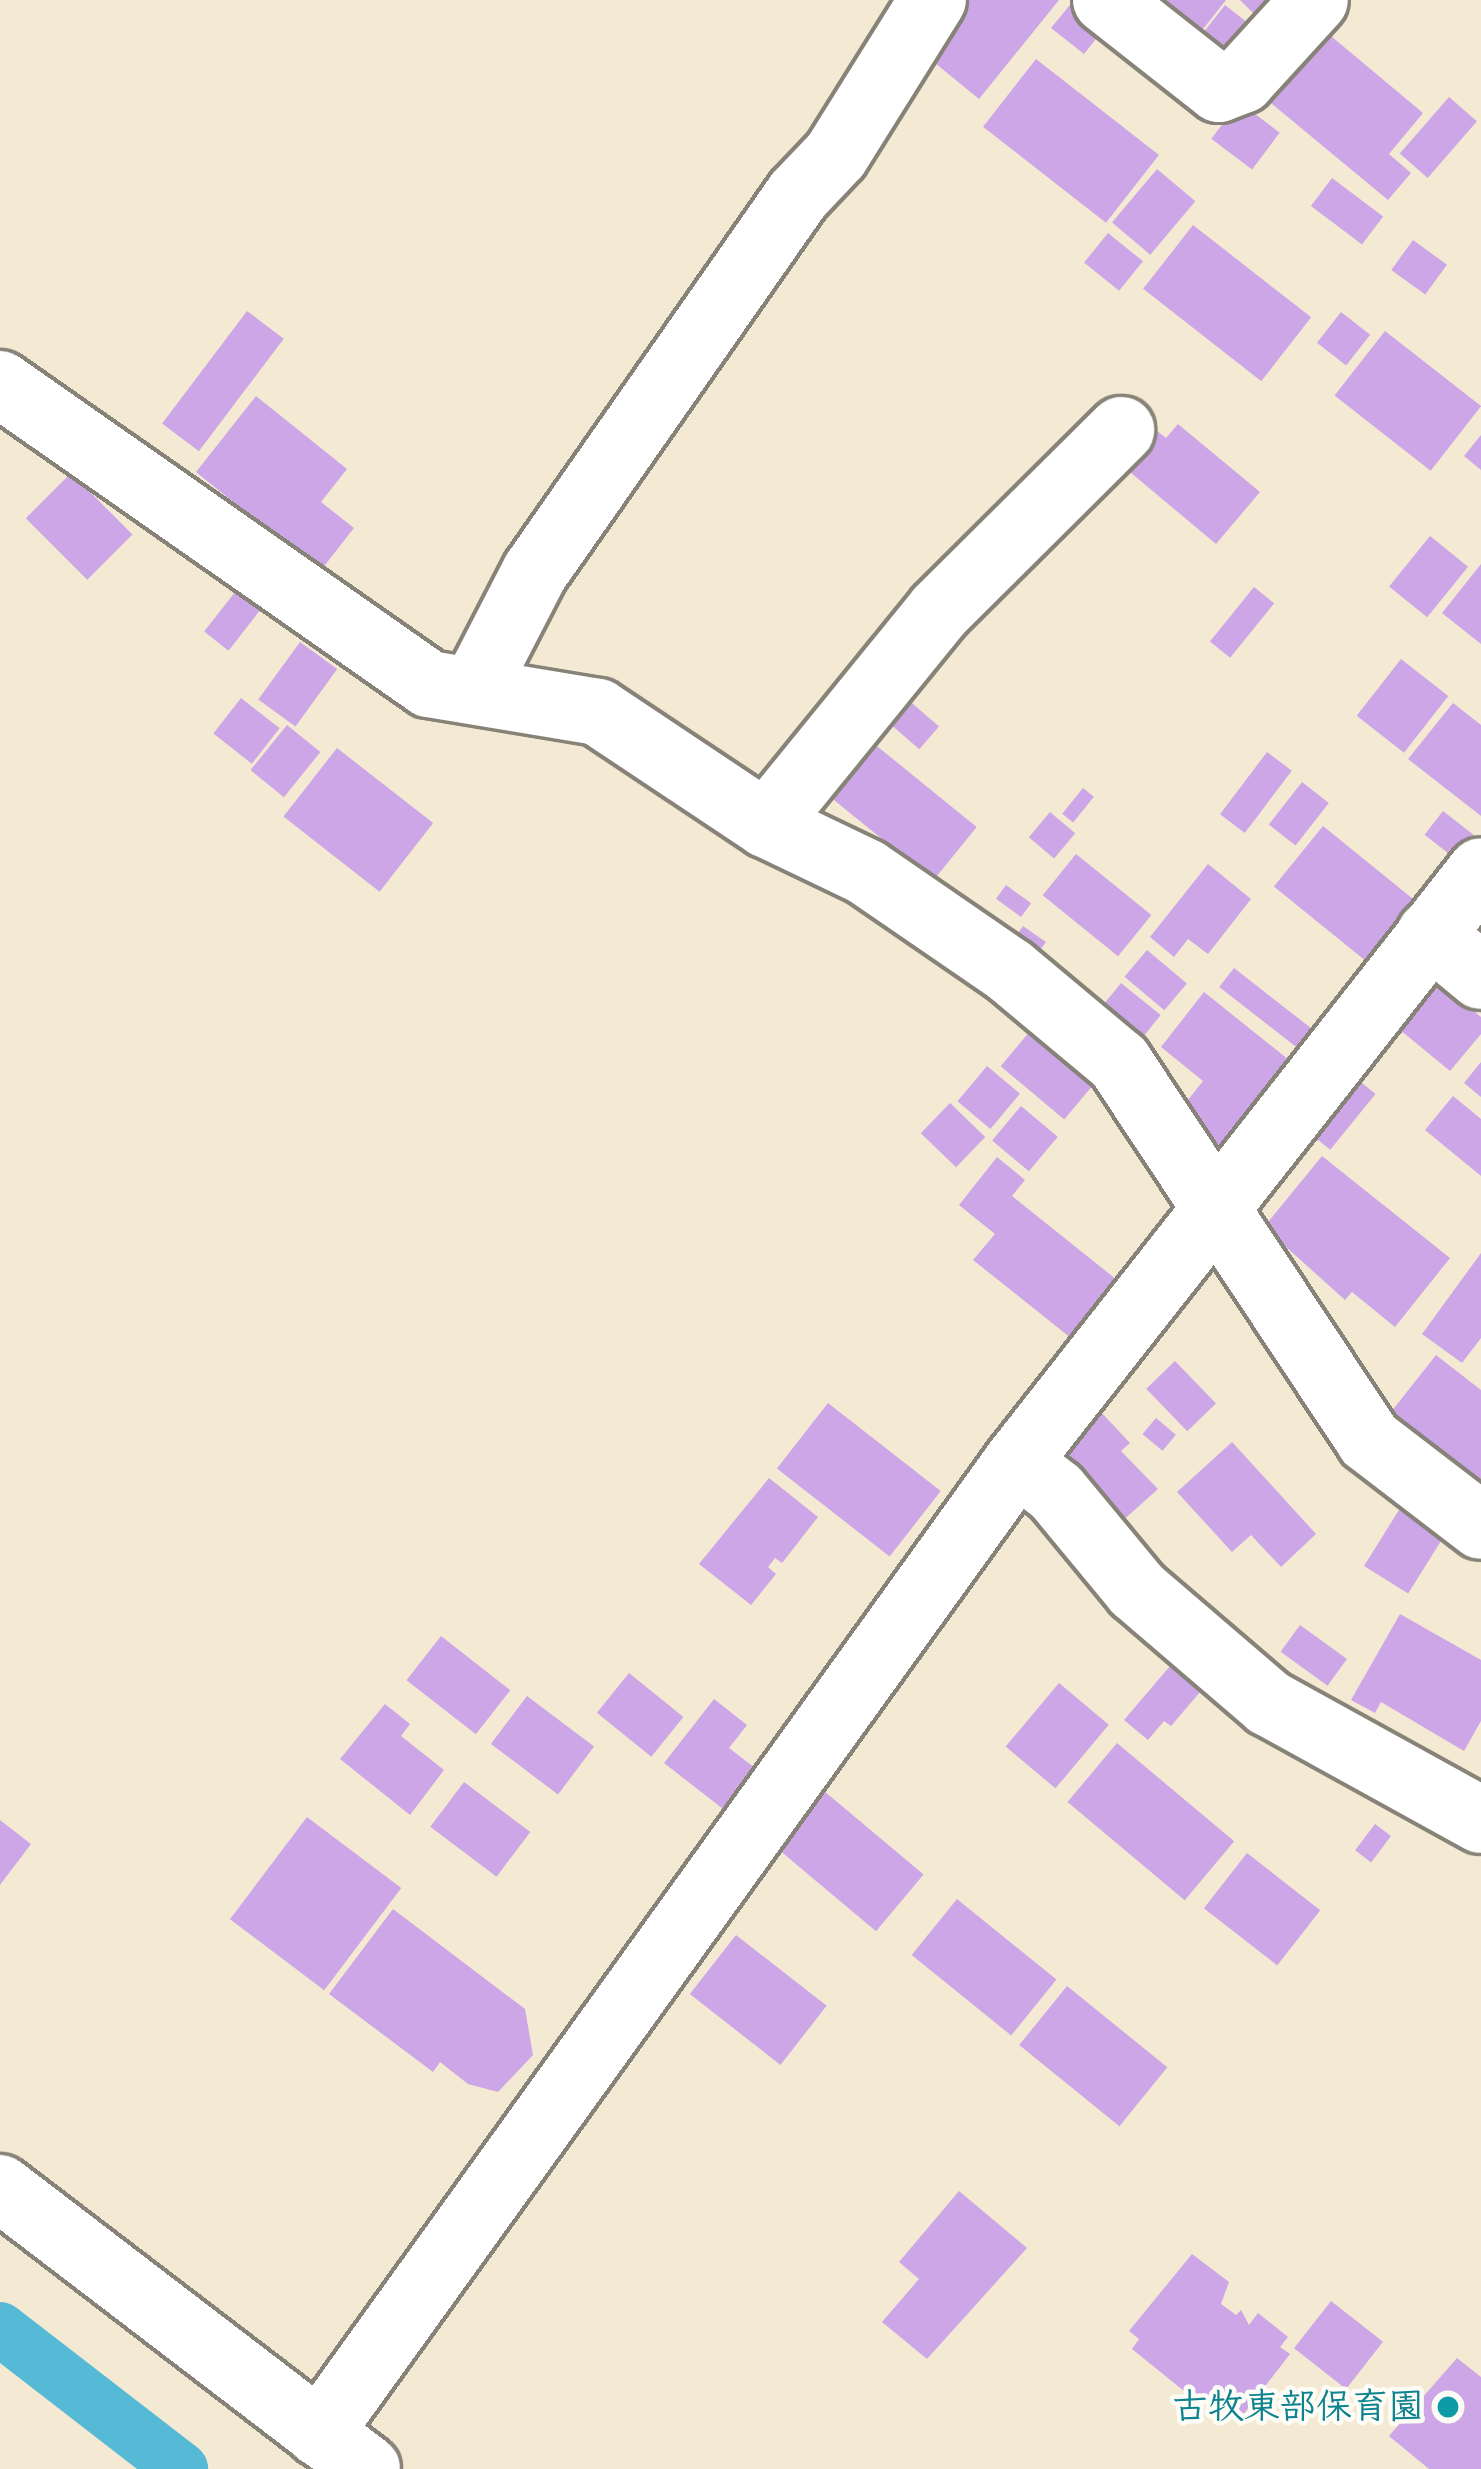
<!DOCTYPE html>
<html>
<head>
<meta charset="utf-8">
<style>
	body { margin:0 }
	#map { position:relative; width:1481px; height:2469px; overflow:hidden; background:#f4ead3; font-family:Pangolin,"Klee One",sans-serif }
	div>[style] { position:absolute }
	.canal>* { height:54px; margin:-27px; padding:0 27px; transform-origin:27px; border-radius:27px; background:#56b9d5 }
	.building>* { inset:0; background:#cca6e6; transform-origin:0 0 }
	.roads { filter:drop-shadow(3px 0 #888378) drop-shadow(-3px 0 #888378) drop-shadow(0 3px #888378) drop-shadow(0 -3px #888378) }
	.minor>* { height:66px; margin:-33px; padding:0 33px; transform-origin:33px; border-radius:33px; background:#fff }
	.dots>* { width:33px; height:33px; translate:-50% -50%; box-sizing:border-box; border:6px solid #fdfcf7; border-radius:50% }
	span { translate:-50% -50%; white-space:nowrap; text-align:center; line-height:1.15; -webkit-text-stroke:9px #fdfcf7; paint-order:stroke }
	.culture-label { font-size:36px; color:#0d838f; font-weight:700 }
	.right { translate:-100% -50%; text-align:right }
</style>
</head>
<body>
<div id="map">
	<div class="canal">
		<i style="left:0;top:2329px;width:229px;rotate:37.7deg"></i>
	</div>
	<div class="building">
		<i style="clip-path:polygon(949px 0,1059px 0,979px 99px,913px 45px)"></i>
		<i style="clip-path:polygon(1074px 0,1094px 0,1114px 16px,1084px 54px,1051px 28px)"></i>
		<i style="clip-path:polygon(1128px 0,1226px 0,1188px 48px)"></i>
		<i style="clip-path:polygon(1240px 0,1301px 0,1273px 33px)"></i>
		<i style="left:1225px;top:5px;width:49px;height:55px;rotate:38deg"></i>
		<i style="clip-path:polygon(1307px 16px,1423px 113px,1389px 154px,1411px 173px,1388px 200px,1249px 85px)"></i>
		<i style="left:1036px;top:59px;width:156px;height:86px;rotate:38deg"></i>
		<i style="left:1449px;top:97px;width:37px;height:75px;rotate:41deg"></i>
		<i style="left:1239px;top:102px;width:51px;height:46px;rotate:37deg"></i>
		<i style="left:1157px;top:169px;width:50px;height:70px;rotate:40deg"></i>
		<i style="left:1332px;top:178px;width:64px;height:35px;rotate:37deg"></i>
		<i style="left:1193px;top:225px;width:150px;height:81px;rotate:38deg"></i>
		<i style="left:1108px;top:233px;width:45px;height:38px;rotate:39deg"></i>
		<i style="left:1413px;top:240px;width:42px;height:37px;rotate:36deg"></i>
		<i style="left:247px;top:311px;width:46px;height:141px;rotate:37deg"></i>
		<i style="left:1341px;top:312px;width:37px;height:39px;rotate:38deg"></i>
		<i style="left:1385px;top:331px;width:122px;height:82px;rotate:38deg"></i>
		<i style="clip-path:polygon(256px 396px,347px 469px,321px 502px,354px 528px,318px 574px,230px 527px,243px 510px,196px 472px)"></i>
		<i style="clip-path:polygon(1143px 420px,1166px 438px,1178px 424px,1260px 492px,1216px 544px,1112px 457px)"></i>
		<i style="clip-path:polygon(1481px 435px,1481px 470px,1464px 456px)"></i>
		<i style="left:71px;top:473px;width:87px;height:64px;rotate:45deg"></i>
		<i style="left:1430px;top:536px;width:49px;height:65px;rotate:39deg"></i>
		<i style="clip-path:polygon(1481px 564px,1481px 644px,1442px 613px)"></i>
		<i style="left:246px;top:578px;width:31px;height:68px;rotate:38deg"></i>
		<i style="left:1254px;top:587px;width:26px;height:70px;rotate:39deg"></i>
		<i style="left:300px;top:642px;width:46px;height:71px;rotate:36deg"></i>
		<i style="left:1401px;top:659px;width:60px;height:72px;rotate:38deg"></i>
		<i style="left:905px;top:697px;width:45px;height:30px;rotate:41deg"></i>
		<i style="left:241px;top:698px;width:49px;height:45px;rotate:38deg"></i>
		<i style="clip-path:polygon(1453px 703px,1481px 725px,1481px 816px,1408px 759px)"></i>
		<i style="left:287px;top:725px;width:43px;height:58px;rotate:39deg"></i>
		<i style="left:857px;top:730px;width:154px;height:69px;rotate:39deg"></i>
		<i style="left:337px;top:748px;width:122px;height:87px;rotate:38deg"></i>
		<i style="left:1267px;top:752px;width:31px;height:78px;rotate:37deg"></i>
		<i style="left:1302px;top:782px;width:34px;height:54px;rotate:38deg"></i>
		<i style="left:1083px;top:788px;width:14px;height:33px;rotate:39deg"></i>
		<i style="left:1443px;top:811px;width:48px;height:30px;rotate:38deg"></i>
		<i style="left:1050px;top:812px;width:33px;height:33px;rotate:40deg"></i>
		<i style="left:1323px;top:826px;width:127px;height:78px;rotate:39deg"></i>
		<i style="left:1076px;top:854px;width:97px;height:53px;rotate:39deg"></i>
		<i style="clip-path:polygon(1208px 864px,1251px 899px,1208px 954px,1188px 939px,1174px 957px,1150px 937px)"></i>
		<i style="left:1006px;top:885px;width:31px;height:17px;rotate:36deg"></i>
		<i style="left:1023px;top:926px;width:28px;height:26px;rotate:35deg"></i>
		<i style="left:1147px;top:950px;width:52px;height:35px;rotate:40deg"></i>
		<i style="left:1234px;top:968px;width:113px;height:24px;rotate:38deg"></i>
		<i style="clip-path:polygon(1432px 977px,1481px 1017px,1481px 1034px,1450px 1071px,1394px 1025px)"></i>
		<i style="left:1121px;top:983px;width:51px;height:30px;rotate:39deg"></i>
		<i style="clip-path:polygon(1204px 992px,1294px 1064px,1219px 1159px,1172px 1120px,1203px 1081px,1161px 1047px)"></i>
		<i style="left:1036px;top:1024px;width:83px;height:55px;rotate:40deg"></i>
		<i style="clip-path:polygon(1481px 1062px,1481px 1097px,1464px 1083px)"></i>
		<i style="left:987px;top:1066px;width:43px;height:46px;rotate:40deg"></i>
		<i style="left:1346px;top:1070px;width:38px;height:72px;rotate:39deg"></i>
		<i style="clip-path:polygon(1453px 1096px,1481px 1119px,1481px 1176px,1425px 1130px)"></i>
		<i style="left:950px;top:1103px;width:49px;height:42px;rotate:44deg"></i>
		<i style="left:1021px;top:1106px;width:48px;height:45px;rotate:40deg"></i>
		<i style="clip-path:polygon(1322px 1156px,1450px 1258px,1395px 1327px,1352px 1292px,1345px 1300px,1264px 1227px)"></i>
		<i style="clip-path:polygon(997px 1157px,1025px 1180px,1012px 1196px,1117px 1280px,1071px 1338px,973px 1260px,995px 1234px,959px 1205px)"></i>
		<i style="clip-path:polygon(1481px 1253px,1481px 1338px,1462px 1363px,1422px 1334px)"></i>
		<i style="clip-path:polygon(1436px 1355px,1481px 1390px,1481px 1482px,1391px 1412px)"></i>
		<i style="left:1175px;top:1361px;width:59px;height:40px;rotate:46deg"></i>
		<i style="left:828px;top:1403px;width:143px;height:83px;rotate:38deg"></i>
		<i style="clip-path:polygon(1099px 1410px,1130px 1443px,1121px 1451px,1158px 1489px,1120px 1523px,1054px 1452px)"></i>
		<i style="left:1156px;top:1418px;width:26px;height:21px;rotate:40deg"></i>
		<i style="clip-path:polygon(1232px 1442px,1316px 1534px,1281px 1567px,1251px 1535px,1232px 1552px,1177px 1492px)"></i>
		<i style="clip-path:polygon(769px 1478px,818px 1517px,782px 1563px,775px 1558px,768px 1567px,776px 1574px,751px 1605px,699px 1564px)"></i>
		<i style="left:1399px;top:1510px;width:52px;height:66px;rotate:32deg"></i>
		<i style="clip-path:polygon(1400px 1614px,1481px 1660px,1481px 1721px,1464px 1751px,1381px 1702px,1375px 1713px,1351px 1700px)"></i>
		<i style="left:1300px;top:1625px;width:58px;height:33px;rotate:36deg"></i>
		<i style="left:441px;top:1636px;width:88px;height:56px;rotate:38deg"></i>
		<i style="clip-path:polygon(1176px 1659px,1206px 1685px,1171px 1726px,1164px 1721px,1148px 1740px,1124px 1720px)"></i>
		<i style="left:629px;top:1673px;width:70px;height:51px;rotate:39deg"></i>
		<i style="left:1059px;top:1683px;width:65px;height:83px;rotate:40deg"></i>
		<i style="left:527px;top:1696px;width:84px;height:60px;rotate:37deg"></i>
		<i style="clip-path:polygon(714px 1699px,747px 1725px,729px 1748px,759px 1771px,727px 1812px,664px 1763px)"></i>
		<i style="clip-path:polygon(385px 1704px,410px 1724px,401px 1736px,444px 1770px,410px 1815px,340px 1759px)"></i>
		<i style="left:1117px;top:1743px;width:153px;height:77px;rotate:40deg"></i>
		<i style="left:464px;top:1782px;width:83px;height:56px;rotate:37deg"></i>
		<i style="left:824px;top:1791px;width:130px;height:74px;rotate:40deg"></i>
		<i style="left:307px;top:1817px;width:118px;height:128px;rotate:37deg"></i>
		<i style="clip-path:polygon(0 1820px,31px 1844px,0 1885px)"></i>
		<i style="left:1375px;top:1824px;width:20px;height:33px;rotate:37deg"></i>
		<i style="left:1247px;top:1853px;width:93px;height:70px;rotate:38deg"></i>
		<i style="left:957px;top:1899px;width:128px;height:72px;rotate:39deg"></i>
		<i style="clip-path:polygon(393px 1909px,525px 2009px,533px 2055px,498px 2092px,468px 2084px,440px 2062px,433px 2072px,329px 1994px)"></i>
		<i style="left:736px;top:1935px;width:115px;height:75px;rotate:38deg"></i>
		<i style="left:1067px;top:1986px;width:129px;height:76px;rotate:39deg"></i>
		<i style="clip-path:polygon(959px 2191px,1027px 2248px,927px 2359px,882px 2322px,919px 2279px,899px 2262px)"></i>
		<i style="clip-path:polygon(1192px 2254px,1229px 2282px,1221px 2304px,1236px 2315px,1241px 2310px,1249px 2325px,1258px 2313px,1288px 2337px,1280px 2347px,1290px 2354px,1239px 2420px,1205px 2398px,1200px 2404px,1132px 2349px,1139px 2339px,1129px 2331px)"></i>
		<i style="left:1331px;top:2301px;width:66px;height:60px;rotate:38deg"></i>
		<i style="clip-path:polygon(1457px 2358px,1481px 2377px,1481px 2469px,1429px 2469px,1389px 2436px)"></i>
	</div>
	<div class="roads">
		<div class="minor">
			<i style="left:1106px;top:0;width:144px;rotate:38.2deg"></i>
			<i style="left:1219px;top:89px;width:25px;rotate:-21deg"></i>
			<i style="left:1242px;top:80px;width:108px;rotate:-47.6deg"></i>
			<i style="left:0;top:384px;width:523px;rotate:34.97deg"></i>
			<i style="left:429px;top:684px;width:171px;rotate:9.4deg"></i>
			<i style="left:598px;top:712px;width:202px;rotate:33.7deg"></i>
			<i style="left:766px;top:824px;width:111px;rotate:25.6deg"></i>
			<i style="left:866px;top:872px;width:175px;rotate:34.5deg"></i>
			<i style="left:1010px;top:971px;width:142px;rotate:39.9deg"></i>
			<i style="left:1119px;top:1062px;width:453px;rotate:56.5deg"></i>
			<i style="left:1369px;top:1440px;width:141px;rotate:37.5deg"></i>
			<i style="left:475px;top:688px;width:131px;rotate:-62.7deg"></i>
			<i style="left:535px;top:572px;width:460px;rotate:-55.1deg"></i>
			<i style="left:798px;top:195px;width:55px;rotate:-46.5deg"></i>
			<i style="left:836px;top:155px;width:183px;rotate:-58deg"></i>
			<i style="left:766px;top:824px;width:274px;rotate:-50.9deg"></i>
			<i style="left:939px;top:611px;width:257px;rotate:-44.8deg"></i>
			<i style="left:1430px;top:934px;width:66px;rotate:39.5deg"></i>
			<i style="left:1017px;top:1462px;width:49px;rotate:37.6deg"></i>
			<i style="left:1056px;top:1492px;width:127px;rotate:50.4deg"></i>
			<i style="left:1137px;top:1590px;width:174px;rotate:40.6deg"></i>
			<i style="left:1269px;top:1703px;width:242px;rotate:28.9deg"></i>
			<i style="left:0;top:2188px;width:462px;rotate:37.4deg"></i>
			<i style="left:319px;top:2433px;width:1196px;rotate:-54.29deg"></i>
			<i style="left:1017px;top:1462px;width:751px;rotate:-51.86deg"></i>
		</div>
	</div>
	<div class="dots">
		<i style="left:1448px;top:2407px;background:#0f9aa8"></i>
	</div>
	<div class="culture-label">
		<span class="right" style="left:1424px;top:2407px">古牧東部保育園</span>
	</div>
</div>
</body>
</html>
